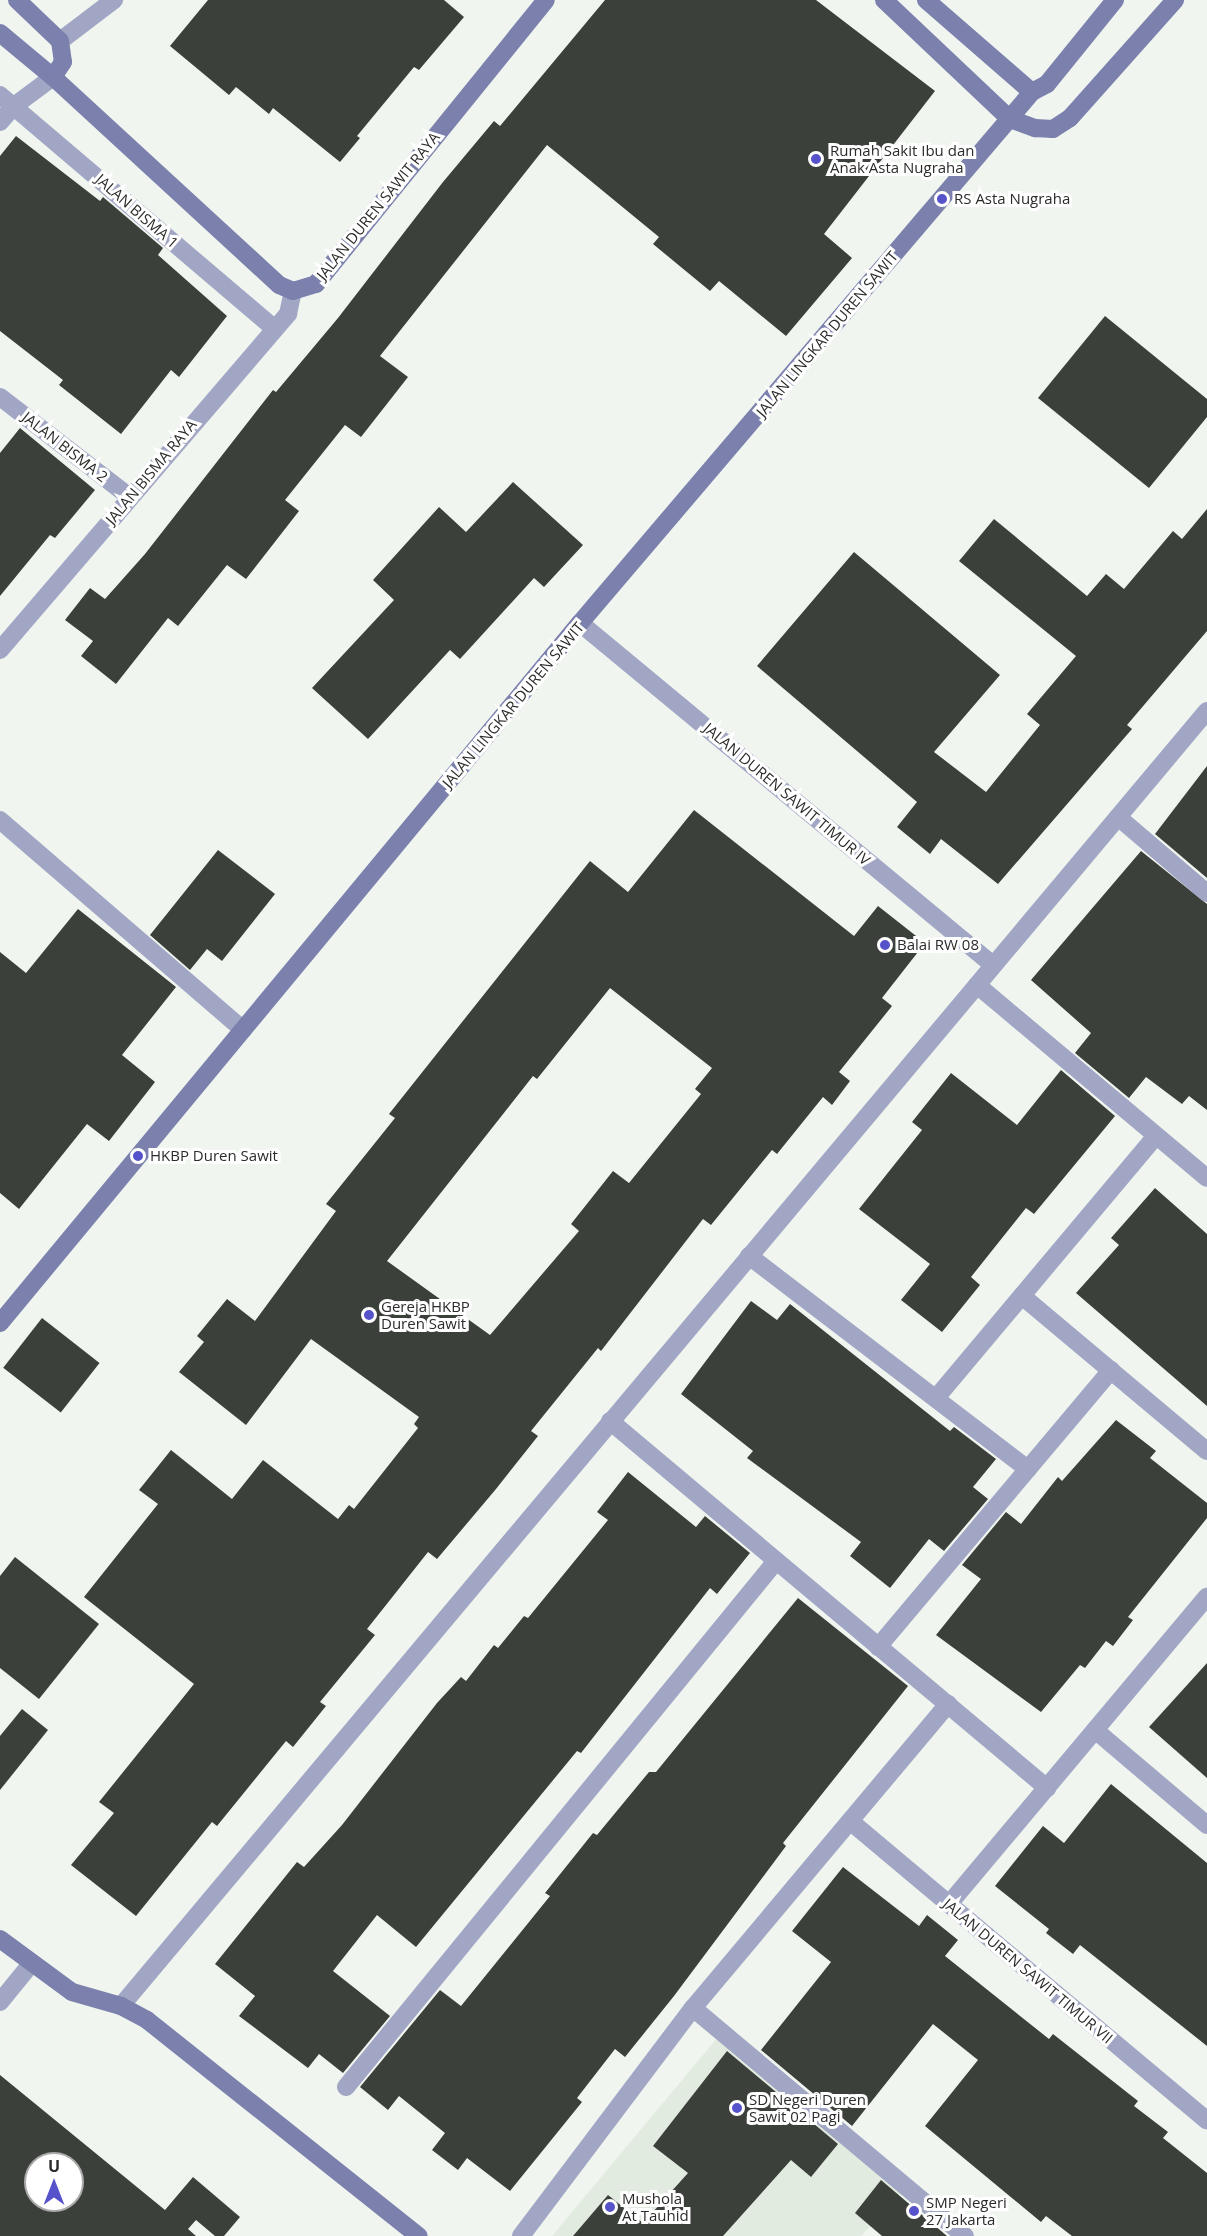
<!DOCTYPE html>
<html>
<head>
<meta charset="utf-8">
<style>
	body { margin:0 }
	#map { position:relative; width:1207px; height:2236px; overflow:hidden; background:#f0f5ef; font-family:"Open Sans",sans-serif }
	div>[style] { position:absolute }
	.built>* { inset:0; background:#e2ebdf }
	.building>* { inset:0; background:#3c403b; transform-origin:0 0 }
	.street>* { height:18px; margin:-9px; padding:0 9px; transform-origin:9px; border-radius:9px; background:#a2a6c5 }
	.secondary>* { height:18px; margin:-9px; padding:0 9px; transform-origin:9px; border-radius:9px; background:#7b80ad }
	.dots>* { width:16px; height:16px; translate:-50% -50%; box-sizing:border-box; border:3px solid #fff; border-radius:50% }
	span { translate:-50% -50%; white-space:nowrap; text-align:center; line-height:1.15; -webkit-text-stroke:6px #fff; paint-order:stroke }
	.poi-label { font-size:15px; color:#2b2c2a }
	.left { translate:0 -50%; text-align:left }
	.street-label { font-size:15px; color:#2b2c2a }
	.north { position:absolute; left:24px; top:2152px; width:60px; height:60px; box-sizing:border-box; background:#fff; border:2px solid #aaabaa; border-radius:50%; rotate:0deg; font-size:16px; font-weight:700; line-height:24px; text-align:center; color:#2b2c2a }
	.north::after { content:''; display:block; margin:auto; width:21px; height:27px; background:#5652ca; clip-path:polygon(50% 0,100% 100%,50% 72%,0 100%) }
</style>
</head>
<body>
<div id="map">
	<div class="built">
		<i style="clip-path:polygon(723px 2031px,908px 2186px,861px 2236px,552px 2236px)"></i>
	</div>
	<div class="building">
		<i style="clip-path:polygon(208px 0,444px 0,464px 17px,419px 70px,414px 67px,357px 136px,360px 138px,340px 162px,273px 108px,269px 114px,236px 87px,229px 95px,170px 46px)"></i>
		<i style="clip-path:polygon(605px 0,816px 0,935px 91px,824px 234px,852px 258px,786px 336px,719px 281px,710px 291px,653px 244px,659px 237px,547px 145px,380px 356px,408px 377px,361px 437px,345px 425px,285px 500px,299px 511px,246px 579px,227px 565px,178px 626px,168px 618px,116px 684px,81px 656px,93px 641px,65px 620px,90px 588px,105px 599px,145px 554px,273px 390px,276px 392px,338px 318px,443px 182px,494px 121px,500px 126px)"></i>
		<i style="clip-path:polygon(16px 136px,100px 201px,103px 197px,163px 248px,158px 255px,227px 316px,179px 377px,171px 370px,121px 434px,59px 385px,63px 380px,0 331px,0 156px)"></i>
		<i style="clip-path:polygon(1105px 316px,1207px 399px,1207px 417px,1149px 488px,1038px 398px)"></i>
		<i style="clip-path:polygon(20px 428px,95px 490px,55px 538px,50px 535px,0 596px,0 453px)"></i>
		<i style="clip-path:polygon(513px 482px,583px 545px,544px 587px,534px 578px,460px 659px,450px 650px,368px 739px,312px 688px,394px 600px,373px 580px,439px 507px,466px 532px)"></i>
		<i style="clip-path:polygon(1207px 509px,1207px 631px,1127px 725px,1132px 729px,998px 884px,941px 839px,930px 854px,897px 827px,917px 802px,757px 666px,854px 552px,1000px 675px,934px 752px,986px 792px,1040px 725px,1027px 714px,1076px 656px,959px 561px,994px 519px,1087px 596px,1106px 574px,1124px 589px,1173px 531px,1182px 539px)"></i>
		<i style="clip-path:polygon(1207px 766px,1207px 878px,1155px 834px)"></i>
		<i style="clip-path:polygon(evenodd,694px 810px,854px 936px,878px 906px,925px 943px,882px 998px,892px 1006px,839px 1072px,850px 1081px,832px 1105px,823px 1097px,777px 1154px,772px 1150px,711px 1225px,703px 1219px,601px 1351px,598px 1348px,531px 1431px,538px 1436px,496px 1489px,437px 1559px,428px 1552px,367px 1629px,375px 1635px,320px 1702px,326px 1706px,293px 1747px,286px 1741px,217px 1826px,212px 1822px,136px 1916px,71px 1865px,114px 1813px,99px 1802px,194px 1684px,84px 1597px,158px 1504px,139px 1490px,171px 1450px,232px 1499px,263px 1460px,338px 1519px,349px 1505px,354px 1509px,418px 1428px,414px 1424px,419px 1417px,311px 1339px,246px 1425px,179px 1372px,204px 1342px,197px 1336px,227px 1299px,255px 1321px,336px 1211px,326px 1204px,395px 1118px,389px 1114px,590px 861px,628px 892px,694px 810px,610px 988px,712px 1068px,695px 1089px,701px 1094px,629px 1183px,613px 1171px,571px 1224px,579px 1231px,490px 1335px,387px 1261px,533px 1076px,537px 1079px,610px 988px)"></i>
		<i style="clip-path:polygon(218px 850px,275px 894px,222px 961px,207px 949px,190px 970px,150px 935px)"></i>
		<i style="clip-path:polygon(1141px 851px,1207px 904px,1207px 1110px,1189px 1096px,1182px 1104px,1146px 1077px,1129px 1098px,1075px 1053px,1091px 1033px,1031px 980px)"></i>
		<i style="clip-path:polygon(78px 909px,176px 987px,122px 1055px,155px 1082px,109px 1141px,87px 1124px,19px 1209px,0 1193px,0 952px,26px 973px)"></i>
		<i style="clip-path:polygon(1061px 1070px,1115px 1116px,1034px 1214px,1026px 1208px,971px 1277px,980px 1285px,942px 1332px,901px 1300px,930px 1264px,859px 1209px,922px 1130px,912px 1122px,951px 1073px,1017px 1125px)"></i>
		<i style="clip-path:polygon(1155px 1188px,1207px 1234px,1207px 1406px,1076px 1293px,1119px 1245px,1111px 1238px)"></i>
		<i style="clip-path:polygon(751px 1301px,777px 1320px,790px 1304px,950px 1431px,954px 1427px,996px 1459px,973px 1487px,988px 1499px,944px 1551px,929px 1539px,890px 1588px,850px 1556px,861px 1542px,747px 1458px,753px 1451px,681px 1394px)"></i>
		<i style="left:42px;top:1318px;width:73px;height:63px;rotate:38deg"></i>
		<i style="clip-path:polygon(1116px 1420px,1156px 1451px,1150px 1458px,1207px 1503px,1207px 1518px,1128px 1617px,1133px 1620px,1113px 1646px,1106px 1641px,1085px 1668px,1080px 1665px,1041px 1712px,936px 1635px,981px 1579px,962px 1565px,1006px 1512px,1021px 1524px,1058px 1477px,1062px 1481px)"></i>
		<i style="clip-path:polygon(628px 1472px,696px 1527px,705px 1516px,750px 1553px,717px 1594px,710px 1588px,581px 1753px,577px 1751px,416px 1947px,377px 1915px,333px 1971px,390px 2016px,343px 2073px,319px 2054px,308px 2068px,239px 2016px,255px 1996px,215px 1964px,297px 1862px,304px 1867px,342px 1825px,437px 1703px,461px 1677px,466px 1681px,494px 1645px,498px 1648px,524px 1616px,528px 1618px,608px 1520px,597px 1512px)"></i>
		<i style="clip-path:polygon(15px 1557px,99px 1624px,39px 1699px,0 1668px,0 1576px)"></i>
		<i style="clip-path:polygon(798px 1598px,908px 1686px,783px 1843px,786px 1846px,674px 1996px,625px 2057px,615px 2049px,577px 2098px,582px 2102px,510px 2191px,467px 2158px,458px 2170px,432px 2150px,445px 2133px,399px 2096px,388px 2110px,360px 2087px,440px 1990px,461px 2006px,550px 1896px,545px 1893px,593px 1833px,597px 1835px,649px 1772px,656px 1772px)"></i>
		<i style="clip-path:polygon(1207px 1663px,1207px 1778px,1149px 1727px)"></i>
		<i style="clip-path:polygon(22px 1709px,48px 1730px,0 1790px,0 1736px)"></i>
		<i style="clip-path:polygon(1111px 1784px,1207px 1863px,1207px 2046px,1080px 1945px,1073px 1954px,1046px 1933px,1049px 1929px,995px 1886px,1043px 1826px,1064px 1843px)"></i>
		<i style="clip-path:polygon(843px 1867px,919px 1926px,927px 1915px,958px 1940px,945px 1956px,1049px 2039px,1053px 2034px,1138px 2101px,1134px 2106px,1168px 2132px,1163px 2138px,1207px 2173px,1207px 2236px,1072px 2236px,1046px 2216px,1041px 2222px,925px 2126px,978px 2060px,933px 2024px,852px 2126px,761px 2050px,831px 1962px,792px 1931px)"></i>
		<i style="clip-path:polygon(727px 2051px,838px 2144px,811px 2177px,791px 2160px,723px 2236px,573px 2236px,608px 2195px,643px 2223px,688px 2173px,653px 2146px)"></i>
		<i style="clip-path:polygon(evenodd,0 2075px,165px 2210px,193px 2177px,240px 2217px,224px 2236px,215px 2236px,196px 2220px,188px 2229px,196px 2236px,0 2236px,0 2075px,36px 2164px,72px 2164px,72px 2200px,36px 2200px,36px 2164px)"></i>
		<i style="clip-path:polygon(881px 2180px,947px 2236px,882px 2236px,855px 2213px)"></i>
	</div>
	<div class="street">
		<i style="left:60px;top:41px;width:68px;rotate:-37.2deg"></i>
		<i style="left:0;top:95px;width:360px;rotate:40.4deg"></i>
		<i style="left:0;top:122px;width:21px;rotate:-49deg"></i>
		<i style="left:14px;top:106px;width:49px;rotate:-36.6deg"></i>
		<i style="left:0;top:397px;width:164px;rotate:37.6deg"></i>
		<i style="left:580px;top:623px;width:536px;rotate:39.63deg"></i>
		<i style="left:0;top:650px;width:443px;rotate:-49.4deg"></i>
		<i style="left:288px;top:314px;width:24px;rotate:-78deg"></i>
		<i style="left:1118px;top:817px;width:117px;rotate:40.5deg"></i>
		<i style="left:0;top:820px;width:321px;rotate:40.8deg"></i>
		<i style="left:977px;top:985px;width:300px;rotate:40deg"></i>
		<i style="left:749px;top:1256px;width:351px;rotate:37.4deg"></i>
		<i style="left:1022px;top:1296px;width:241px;rotate:40deg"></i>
		<i style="left:936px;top:1398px;width:342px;rotate:-50deg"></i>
		<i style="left:610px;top:1421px;width:571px;rotate:40.02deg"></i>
		<i style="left:878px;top:1647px;width:362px;rotate:-49.9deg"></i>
		<i style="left:1095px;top:1730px;width:147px;rotate:40.3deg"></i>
		<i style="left:850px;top:1821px;width:466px;rotate:40deg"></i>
		<i style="left:949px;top:1904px;width:401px;rotate:-50deg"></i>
		<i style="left:0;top:2002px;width:49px;rotate:-50.8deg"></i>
		<i style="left:121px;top:2006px;width:1690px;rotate:-50.02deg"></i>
		<i style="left:693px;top:2008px;width:355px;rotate:40deg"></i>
		<i style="left:346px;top:2087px;width:679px;rotate:-50.73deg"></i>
		<i style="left:521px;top:2236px;width:286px;rotate:-53deg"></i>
		<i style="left:693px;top:2008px;width:397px;rotate:-50deg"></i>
	</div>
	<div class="secondary">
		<i style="left:17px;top:0;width:59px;rotate:43.6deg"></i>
		<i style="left:60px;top:41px;width:21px;rotate:82deg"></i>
		<i style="left:63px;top:62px;width:18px;rotate:124deg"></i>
		<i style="left:884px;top:0;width:173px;rotate:43.4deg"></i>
		<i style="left:1010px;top:119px;width:27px;rotate:20deg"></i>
		<i style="left:1035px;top:128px;width:18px;rotate:3deg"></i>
		<i style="left:1053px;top:129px;width:20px;rotate:-33deg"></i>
		<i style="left:1070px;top:118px;width:158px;rotate:-48.3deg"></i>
		<i style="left:926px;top:0;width:140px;rotate:41deg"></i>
		<i style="left:0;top:33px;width:69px;rotate:39.7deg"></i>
		<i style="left:53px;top:77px;width:307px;rotate:42.6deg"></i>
		<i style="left:279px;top:285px;width:15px;rotate:23deg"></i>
		<i style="left:293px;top:291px;width:24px;rotate:-17deg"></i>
		<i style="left:316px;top:284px;width:365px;rotate:-51deg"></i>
		<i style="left:0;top:1323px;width:909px;rotate:-50.36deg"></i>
		<i style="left:580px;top:623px;width:697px;rotate:-49.59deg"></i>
		<i style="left:1032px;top:92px;width:17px;rotate:-28deg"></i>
		<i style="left:1047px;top:84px;width:108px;rotate:-51deg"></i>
		<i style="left:0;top:1939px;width:89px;rotate:36.4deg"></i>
		<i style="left:72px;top:1992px;width:51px;rotate:15.9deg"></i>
		<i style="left:121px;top:2006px;width:30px;rotate:28deg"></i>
		<i style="left:147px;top:2020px;width:347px;rotate:38.5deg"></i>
	</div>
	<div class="dots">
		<i style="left:816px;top:159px;background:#5652ca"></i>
		<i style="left:942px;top:199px;background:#5652ca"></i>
		<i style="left:885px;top:945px;background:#5652ca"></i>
		<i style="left:138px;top:1156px;background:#5652ca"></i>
		<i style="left:369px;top:1315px;background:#5652ca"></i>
		<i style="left:737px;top:2108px;background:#5652ca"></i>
		<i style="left:610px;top:2207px;background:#5652ca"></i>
		<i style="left:914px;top:2211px;background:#5652ca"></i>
	</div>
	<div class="poi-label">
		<span class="left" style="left:830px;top:159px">Rumah Sakit Ibu dan<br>Anak Asta Nugraha</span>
		<span class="left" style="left:954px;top:199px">RS Asta Nugraha</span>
		<span class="left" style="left:897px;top:945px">Balai RW 08</span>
		<span class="left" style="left:150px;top:1156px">HKBP Duren Sawit</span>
		<span class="left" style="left:381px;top:1315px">Gereja HKBP<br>Duren Sawit</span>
		<span class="left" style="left:749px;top:2108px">SD Negeri Duren<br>Sawit 02 Pagi</span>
		<span class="left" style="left:622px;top:2207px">Mushola<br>At Tauhid</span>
		<span class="left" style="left:926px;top:2211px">SMP Negeri<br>27 Jakarta</span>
	</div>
	<div class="street-label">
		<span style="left:378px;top:206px;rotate:-51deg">JALAN DUREN SAWIT RAYA</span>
		<span style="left:137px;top:211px;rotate:41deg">JALAN BISMA 1</span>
		<span style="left:827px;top:334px;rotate:-50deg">JALAN LINGKAR DUREN SAWIT</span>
		<span style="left:65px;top:447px;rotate:38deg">JALAN BISMA 2</span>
		<span style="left:151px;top:472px;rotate:-50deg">JALAN BISMA RAYA</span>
		<span style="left:513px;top:705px;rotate:-50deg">JALAN LINGKAR DUREN SAWIT</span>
		<span style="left:787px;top:794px;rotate:40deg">JALAN DUREN SAWIT TIMUR IV</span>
		<span style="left:1028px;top:1971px;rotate:40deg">JALAN DUREN SAWIT TIMUR VII</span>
	</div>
	<div class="north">U</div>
</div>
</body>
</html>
